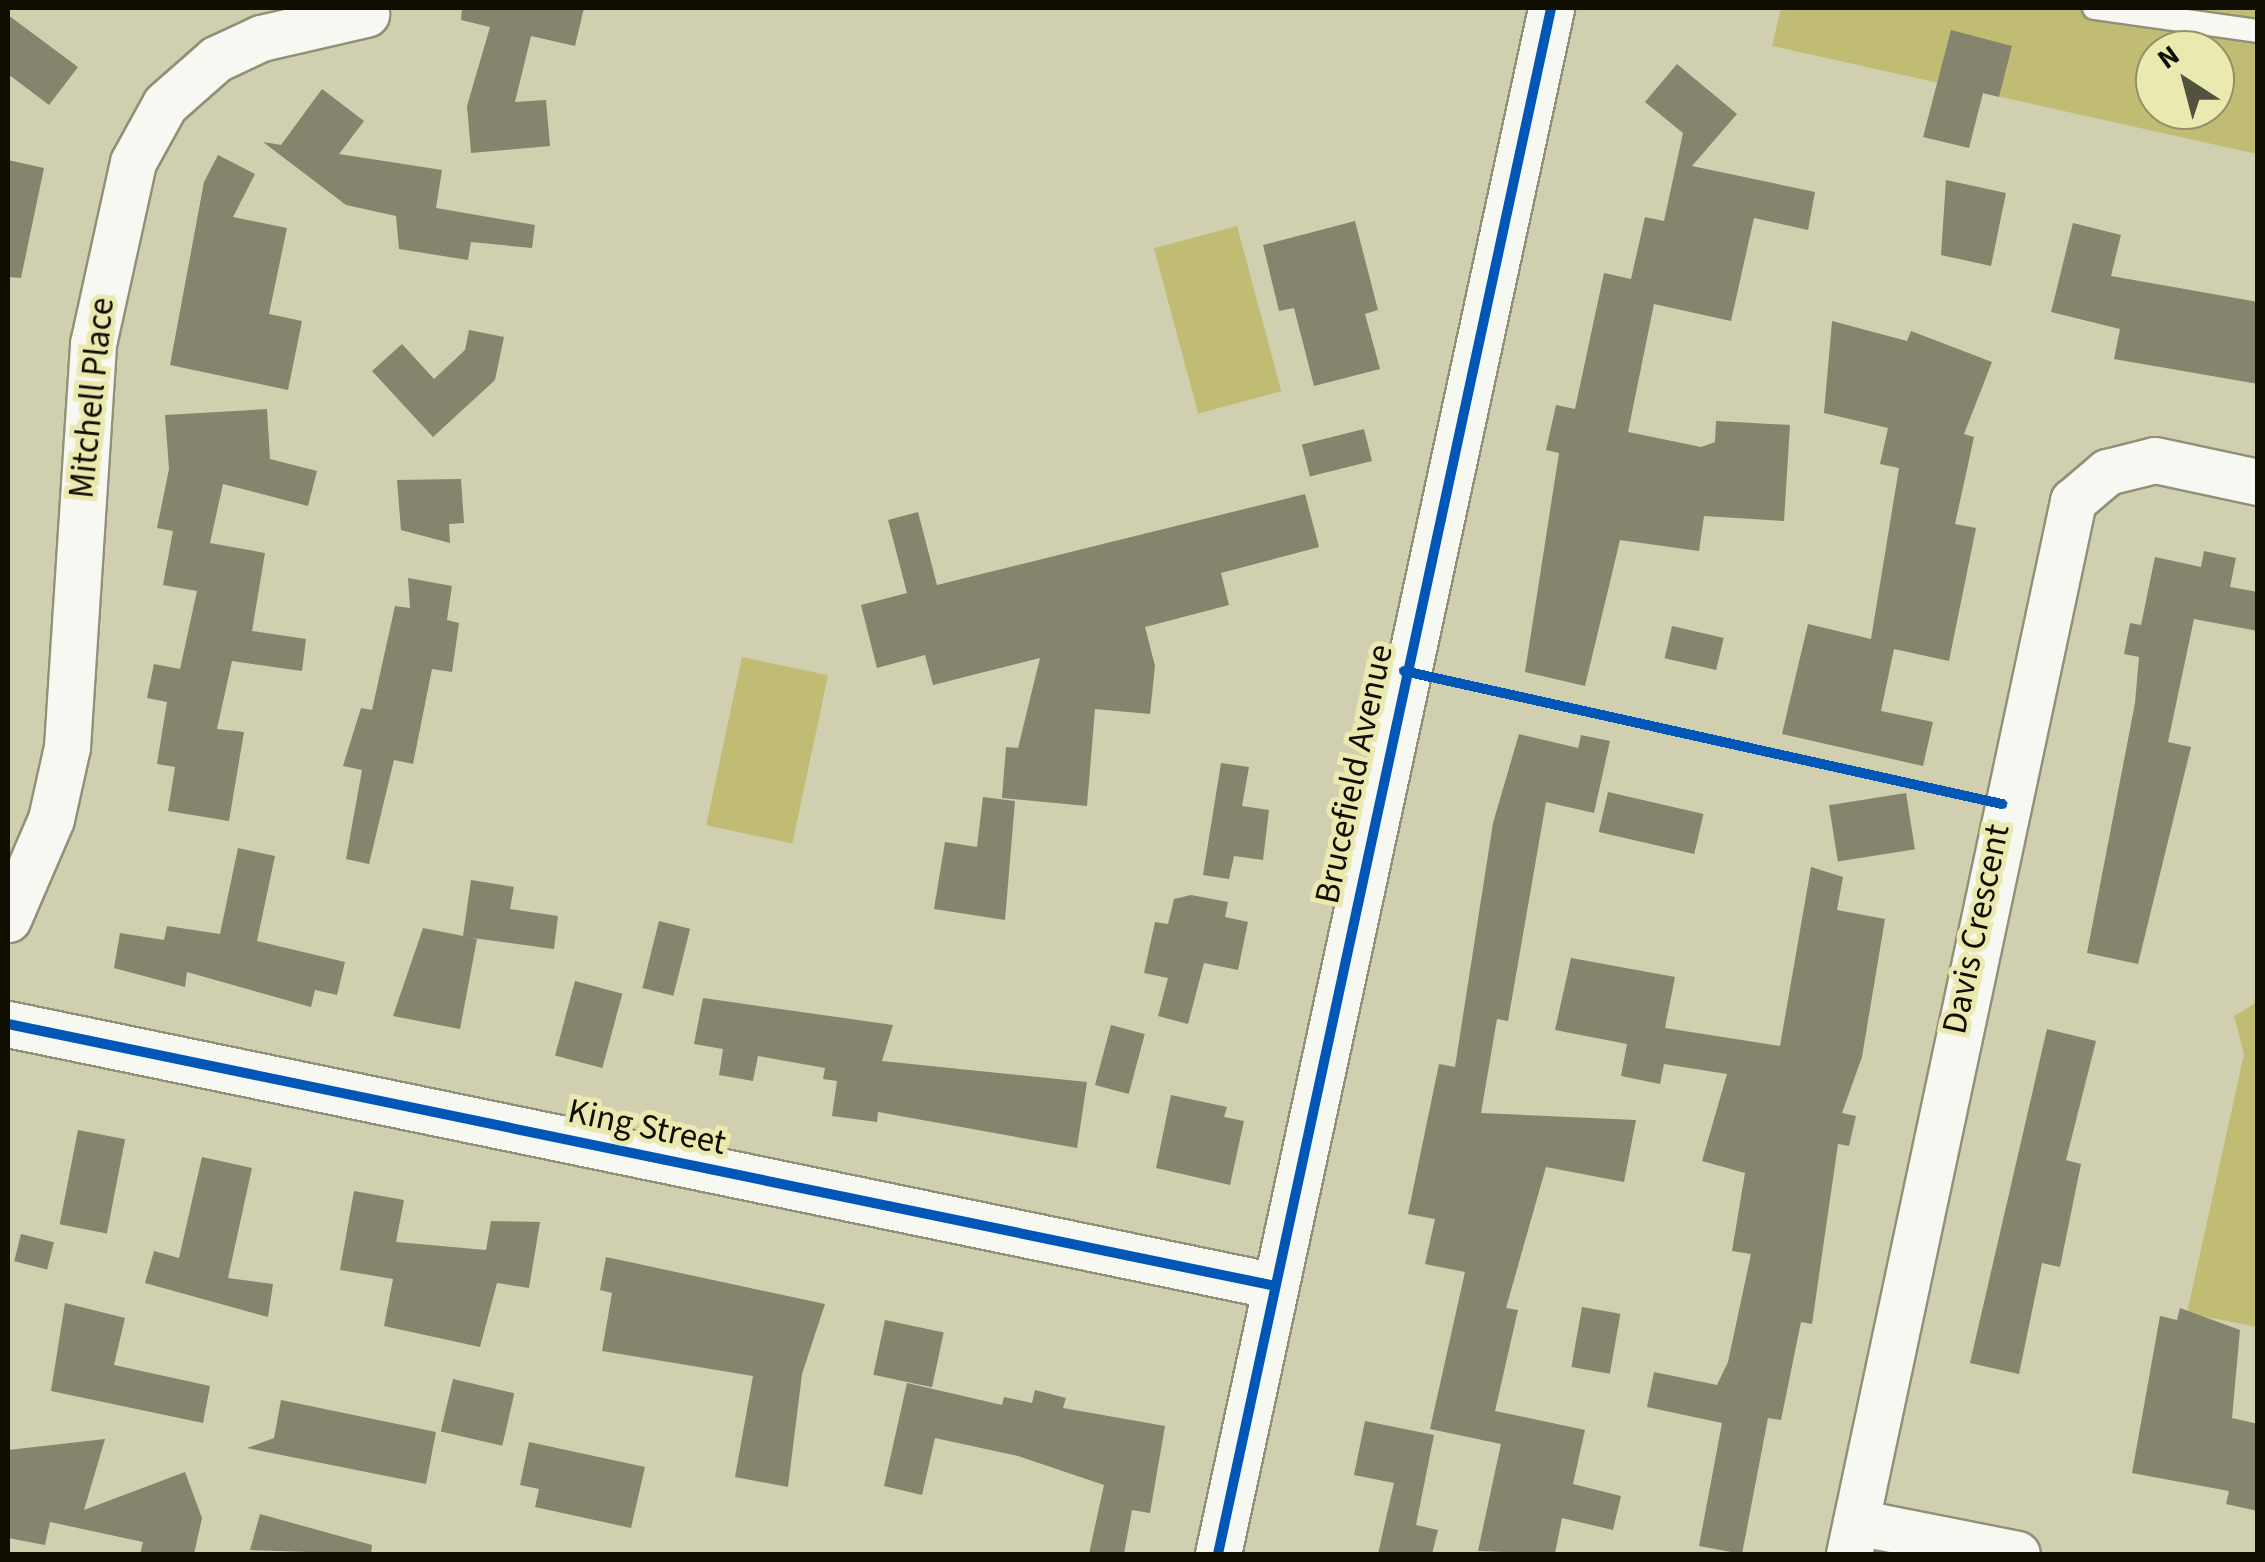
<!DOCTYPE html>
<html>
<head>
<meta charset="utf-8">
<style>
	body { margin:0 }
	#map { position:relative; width:2265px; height:1562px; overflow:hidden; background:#d0cfb0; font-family:"Source Sans 3",sans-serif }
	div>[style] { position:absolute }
	.green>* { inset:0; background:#c0bc74; transform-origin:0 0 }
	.building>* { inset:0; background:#85846d; transform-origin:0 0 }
	.roads { filter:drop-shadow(2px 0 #919078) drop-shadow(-2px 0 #919078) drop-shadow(0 2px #919078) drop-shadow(0 -2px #919078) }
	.lane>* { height:22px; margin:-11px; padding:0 11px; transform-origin:11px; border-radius:11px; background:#f8f8f3 }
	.street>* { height:45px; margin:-22.5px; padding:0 22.5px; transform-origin:22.5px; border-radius:22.5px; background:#f8f8f3 }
	.cycleway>* { height:10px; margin:-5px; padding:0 5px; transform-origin:5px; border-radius:5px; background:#0057b8 }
	span { translate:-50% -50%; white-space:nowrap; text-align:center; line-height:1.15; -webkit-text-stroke:10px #eae9b0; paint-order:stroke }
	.street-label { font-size:35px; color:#100e00 }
	.frame { position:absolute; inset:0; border:10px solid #100e00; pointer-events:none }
	.north { position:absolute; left:2135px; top:30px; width:100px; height:100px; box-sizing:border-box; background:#eae9b0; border:2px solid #93916a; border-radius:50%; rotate:324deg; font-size:28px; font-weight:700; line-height:40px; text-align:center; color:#100e00 }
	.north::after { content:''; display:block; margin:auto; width:35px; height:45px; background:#53523e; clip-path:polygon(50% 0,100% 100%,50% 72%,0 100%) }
</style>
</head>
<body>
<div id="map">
	<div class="green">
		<i style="clip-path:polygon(evenodd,1781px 8px,2257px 8px,2257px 154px,1772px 46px,1781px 8px,2155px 50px,2215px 50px,2215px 110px,2155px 110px,2155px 50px)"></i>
		<i style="left:1237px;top:226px;width:171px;height:86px;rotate:75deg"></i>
		<i style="left:742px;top:657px;width:88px;height:172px;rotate:12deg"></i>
		<i style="clip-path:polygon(2257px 989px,2257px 1327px,2187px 1313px,2244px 1054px,2234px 1016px,2254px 1004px)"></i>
	</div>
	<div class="building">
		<i style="clip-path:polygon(462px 8px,584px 8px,575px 46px,531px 36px,515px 102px,546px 100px,550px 146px,471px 153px,467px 106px,490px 27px,461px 20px)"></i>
		<i style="clip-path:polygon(8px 15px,78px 67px,49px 105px,8px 74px)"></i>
		<i style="clip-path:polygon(1951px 30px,2012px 46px,1999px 97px,1983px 93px,1969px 148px,1923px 137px)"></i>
		<i style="clip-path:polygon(1677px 64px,1737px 114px,1692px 166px,1815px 192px,1808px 230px,1754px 218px,1731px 321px,1654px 304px,1628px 432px,1701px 447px,1715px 442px,1716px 421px,1790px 425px,1784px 521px,1704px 516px,1699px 551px,1620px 540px,1585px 686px,1525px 672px,1559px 453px,1546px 450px,1556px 405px,1575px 409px,1604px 273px,1631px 279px,1645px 217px,1664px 221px,1683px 133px,1645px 102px)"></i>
		<i style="clip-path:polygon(322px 89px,364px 121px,339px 154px,442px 170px,436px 208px,535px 225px,532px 248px,471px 242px,468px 260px,399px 249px,396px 216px,346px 205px,263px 142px,281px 145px)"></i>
		<i style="clip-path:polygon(218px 155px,255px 174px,233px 217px,287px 228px,269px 314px,302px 321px,288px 390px,170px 365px,204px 182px)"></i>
		<i style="clip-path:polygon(8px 160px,44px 168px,21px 278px,8px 277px)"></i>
		<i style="clip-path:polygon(1946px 180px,2006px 193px,1991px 266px,1941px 255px)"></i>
		<i style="clip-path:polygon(1355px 221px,1378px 310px,1365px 314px,1380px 369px,1314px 386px,1294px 308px,1279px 311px,1263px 245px)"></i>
		<i style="clip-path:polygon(2073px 223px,2121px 235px,2111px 276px,2258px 302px,2258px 384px,2114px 359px,2120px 329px,2051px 312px)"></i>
		<i style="clip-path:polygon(1832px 321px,1907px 341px,1911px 331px,1992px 362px,1964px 434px,1974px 437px,1955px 524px,1976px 528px,1949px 661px,1894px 649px,1881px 711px,1933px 722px,1923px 766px,1782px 734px,1808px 624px,1871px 639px,1899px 468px,1880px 464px,1888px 428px,1824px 413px)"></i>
		<i style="clip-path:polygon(469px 330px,504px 337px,495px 380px,433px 437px,372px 371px,402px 344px,434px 379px,465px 350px)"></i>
		<i style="clip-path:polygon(267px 409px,270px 459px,317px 471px,308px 506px,223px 484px,210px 543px,265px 553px,252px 631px,306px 639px,302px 671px,232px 661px,217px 729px,244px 732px,229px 821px,168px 811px,175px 767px,157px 764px,167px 702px,147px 698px,154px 664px,180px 669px,197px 591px,163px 585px,173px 531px,157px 528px,169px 469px,165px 415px)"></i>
		<i style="left:1364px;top:429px;width:33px;height:64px;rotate:76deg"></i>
		<i style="clip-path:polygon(461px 479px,464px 523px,449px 524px,450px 543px,401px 530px,397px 480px)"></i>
		<i style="clip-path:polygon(1305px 494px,1319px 547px,1221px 573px,1229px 605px,1145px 627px,1155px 666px,1150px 714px,1095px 709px,1087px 806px,1002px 798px,1006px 747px,1018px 748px,1040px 658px,933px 685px,925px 655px,877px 668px,861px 605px,907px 593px,888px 520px,918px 512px,937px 585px)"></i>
		<i style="clip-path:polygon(2204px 551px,2236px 558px,2230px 587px,2258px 592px,2258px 631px,2194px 619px,2168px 742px,2191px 747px,2138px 964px,2087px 953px,2135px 703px,2139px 657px,2124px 654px,2130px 623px,2141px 625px,2155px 557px,2201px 567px)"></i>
		<i style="clip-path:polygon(408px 578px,452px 586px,447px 620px,459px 623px,452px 672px,432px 669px,413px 764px,394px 760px,369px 864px,346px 859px,362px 770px,343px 766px,361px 708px,372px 710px,395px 606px,410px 608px)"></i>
		<i style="left:1672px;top:626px;width:53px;height:33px;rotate:13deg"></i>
		<i style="clip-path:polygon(1519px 734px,1578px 748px,1581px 735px,1610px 741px,1594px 813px,1546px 802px,1508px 1021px,1497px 1019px,1481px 1113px,1636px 1120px,1624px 1182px,1546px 1167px,1506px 1308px,1518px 1310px,1495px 1411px,1585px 1430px,1573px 1484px,1621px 1496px,1613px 1530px,1562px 1518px,1555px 1554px,1478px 1551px,1501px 1444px,1430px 1429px,1465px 1272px,1425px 1264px,1435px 1219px,1408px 1214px,1439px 1064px,1455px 1067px,1493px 823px)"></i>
		<i style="clip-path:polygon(1221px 763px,1249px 767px,1242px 806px,1269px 810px,1263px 860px,1234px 856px,1229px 879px,1203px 875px)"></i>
		<i style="left:1608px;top:792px;width:98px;height:41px;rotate:13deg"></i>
		<i style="left:1906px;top:793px;width:57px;height:78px;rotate:81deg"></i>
		<i style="clip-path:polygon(983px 797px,1015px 801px,1005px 920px,934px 909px,945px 842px,977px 847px)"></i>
		<i style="clip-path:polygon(238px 848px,275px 856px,257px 941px,345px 962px,337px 995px,315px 990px,311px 1007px,187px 972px,185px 987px,114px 968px,120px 933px,164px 940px,167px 926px,220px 934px)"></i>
		<i style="clip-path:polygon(1811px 867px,1843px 877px,1837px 910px,1885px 919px,1862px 1057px,1842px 1113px,1856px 1116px,1849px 1146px,1838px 1144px,1812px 1324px,1801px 1322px,1781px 1420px,1768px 1418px,1742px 1554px,1699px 1546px,1722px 1423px,1647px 1407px,1654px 1372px,1717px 1385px,1728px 1362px,1751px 1254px,1732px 1251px,1745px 1173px,1702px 1161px,1727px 1074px,1664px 1064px,1660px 1084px,1621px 1076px,1627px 1044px,1555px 1030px,1571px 958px,1675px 977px,1665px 1028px,1780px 1046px)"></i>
		<i style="clip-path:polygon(471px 880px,514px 887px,510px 909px,558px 916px,554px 949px,465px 937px,477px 939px,460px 1029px,393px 1016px,423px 928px,463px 936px)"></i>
		<i style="clip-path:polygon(1191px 895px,1228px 902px,1225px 917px,1248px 922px,1238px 970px,1204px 963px,1188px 1024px,1158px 1016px,1168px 978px,1144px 973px,1155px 922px,1168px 924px,1174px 899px)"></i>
		<i style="left:659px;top:921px;width:32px;height:69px;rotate:14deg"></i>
		<i style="left:575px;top:981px;width:49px;height:77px;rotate:15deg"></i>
		<i style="clip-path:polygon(703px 998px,893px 1025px,882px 1061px,1087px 1082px,1077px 1148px,878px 1112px,877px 1122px,832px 1116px,837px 1081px,823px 1079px,825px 1068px,758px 1056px,753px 1081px,719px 1075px,723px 1049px,694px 1044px)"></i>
		<i style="left:1111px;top:1025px;width:35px;height:62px;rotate:15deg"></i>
		<i style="clip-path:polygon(2047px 1029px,2096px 1041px,2066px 1160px,2081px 1164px,2060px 1267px,2042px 1263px,2019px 1374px,1970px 1363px)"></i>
		<i style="clip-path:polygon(1171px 1095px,1227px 1107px,1224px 1117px,1244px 1121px,1230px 1185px,1156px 1168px)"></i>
		<i style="left:78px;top:1130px;width:48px;height:96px;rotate:11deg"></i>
		<i style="clip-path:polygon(202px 1157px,252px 1168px,228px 1278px,273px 1284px,268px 1317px,145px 1283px,154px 1251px,179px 1258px)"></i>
		<i style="clip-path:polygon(354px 1191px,404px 1200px,396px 1242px,486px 1250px,491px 1221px,540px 1222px,529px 1288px,497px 1283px,480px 1347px,384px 1326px,393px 1279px,340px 1270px)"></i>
		<i style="left:21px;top:1234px;width:34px;height:28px;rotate:14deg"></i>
		<i style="clip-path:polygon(606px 1257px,825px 1304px,802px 1374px,788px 1487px,735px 1477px,753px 1376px,602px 1351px,612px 1293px,600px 1290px)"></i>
		<i style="clip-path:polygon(65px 1303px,125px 1318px,114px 1365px,210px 1386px,203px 1423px,51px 1391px)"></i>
		<i style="left:1582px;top:1307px;width:39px;height:61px;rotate:10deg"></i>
		<i style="clip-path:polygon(2180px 1308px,2240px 1330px,2232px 1418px,2258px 1424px,2258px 1511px,2226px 1504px,2229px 1491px,2132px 1473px,2160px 1316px,2177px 1320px)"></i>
		<i style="left:885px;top:1320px;width:60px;height:56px;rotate:12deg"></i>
		<i style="left:453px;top:1379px;width:63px;height:54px;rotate:13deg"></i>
		<i style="clip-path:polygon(907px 1383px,1002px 1405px,1004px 1397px,1032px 1403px,1035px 1390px,1066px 1398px,1063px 1408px,1165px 1426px,1150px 1513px,1132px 1510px,1124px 1554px,1089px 1554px,1104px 1485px,1018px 1456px,935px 1438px,922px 1495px,884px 1486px)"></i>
		<i style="clip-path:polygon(281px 1400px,436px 1432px,426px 1484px,247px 1448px,274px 1438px)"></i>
		<i style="clip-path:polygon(1365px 1421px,1434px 1435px,1416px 1525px,1438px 1530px,1432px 1554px,1378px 1554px,1394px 1483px,1354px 1475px)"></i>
		<i style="clip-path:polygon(105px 1439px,84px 1510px,185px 1472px,202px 1518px,194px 1554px,140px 1554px,143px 1542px,50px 1522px,45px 1545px,8px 1538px,8px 1450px)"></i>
		<i style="clip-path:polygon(529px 1442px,645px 1467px,631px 1528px,535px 1507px,539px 1489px,520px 1485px)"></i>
		<i style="clip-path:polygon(260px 1514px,372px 1545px,371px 1554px,250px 1550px)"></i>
	</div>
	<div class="roads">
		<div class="lane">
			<i style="left:2094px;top:8px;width:166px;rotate:8deg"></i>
		</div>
		<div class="street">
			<i style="left:8px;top:919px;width:109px;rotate:-66.7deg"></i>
			<i style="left:51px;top:819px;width:74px;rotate:-77.5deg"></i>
			<i style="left:67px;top:747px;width:404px;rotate:-86.3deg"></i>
			<i style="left:93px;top:344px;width:186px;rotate:-77.6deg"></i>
			<i style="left:133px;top:162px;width:66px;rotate:-61.1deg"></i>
			<i style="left:165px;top:104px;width:68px;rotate:-41.4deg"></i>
			<i style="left:216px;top:59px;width:50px;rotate:-25deg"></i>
			<i style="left:261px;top:38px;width:108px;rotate:-12.9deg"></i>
			<i style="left:8px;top:1024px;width:1294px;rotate:11.68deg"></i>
			<i style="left:1856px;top:1522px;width:164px;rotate:11.2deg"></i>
			<i style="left:1218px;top:1554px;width:1581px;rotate:-77.84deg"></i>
			<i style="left:1849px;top:1554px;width:1077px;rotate:-77.99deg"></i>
			<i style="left:2073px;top:501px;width:45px;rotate:-40.5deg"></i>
			<i style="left:2107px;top:472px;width:49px;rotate:-14deg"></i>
			<i style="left:2155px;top:460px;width:105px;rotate:12.1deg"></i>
		</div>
	</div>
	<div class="cycleway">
		<i style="left:1404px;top:671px;width:613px;rotate:12.54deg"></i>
		<i style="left:8px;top:1024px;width:1294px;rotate:11.68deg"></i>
		<i style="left:1218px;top:1554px;width:1581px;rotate:-77.84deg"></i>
	</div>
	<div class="street-label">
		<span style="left:92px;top:398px;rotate:-84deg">Mitchell Place</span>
		<span style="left:1354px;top:774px;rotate:-78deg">Brucefield Avenue</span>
		<span style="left:1976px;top:929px;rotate:-78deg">Davis Crescent</span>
		<span style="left:647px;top:1127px;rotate:12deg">King Street</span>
	</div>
	<div class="frame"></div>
	<div class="north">N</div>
</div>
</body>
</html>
